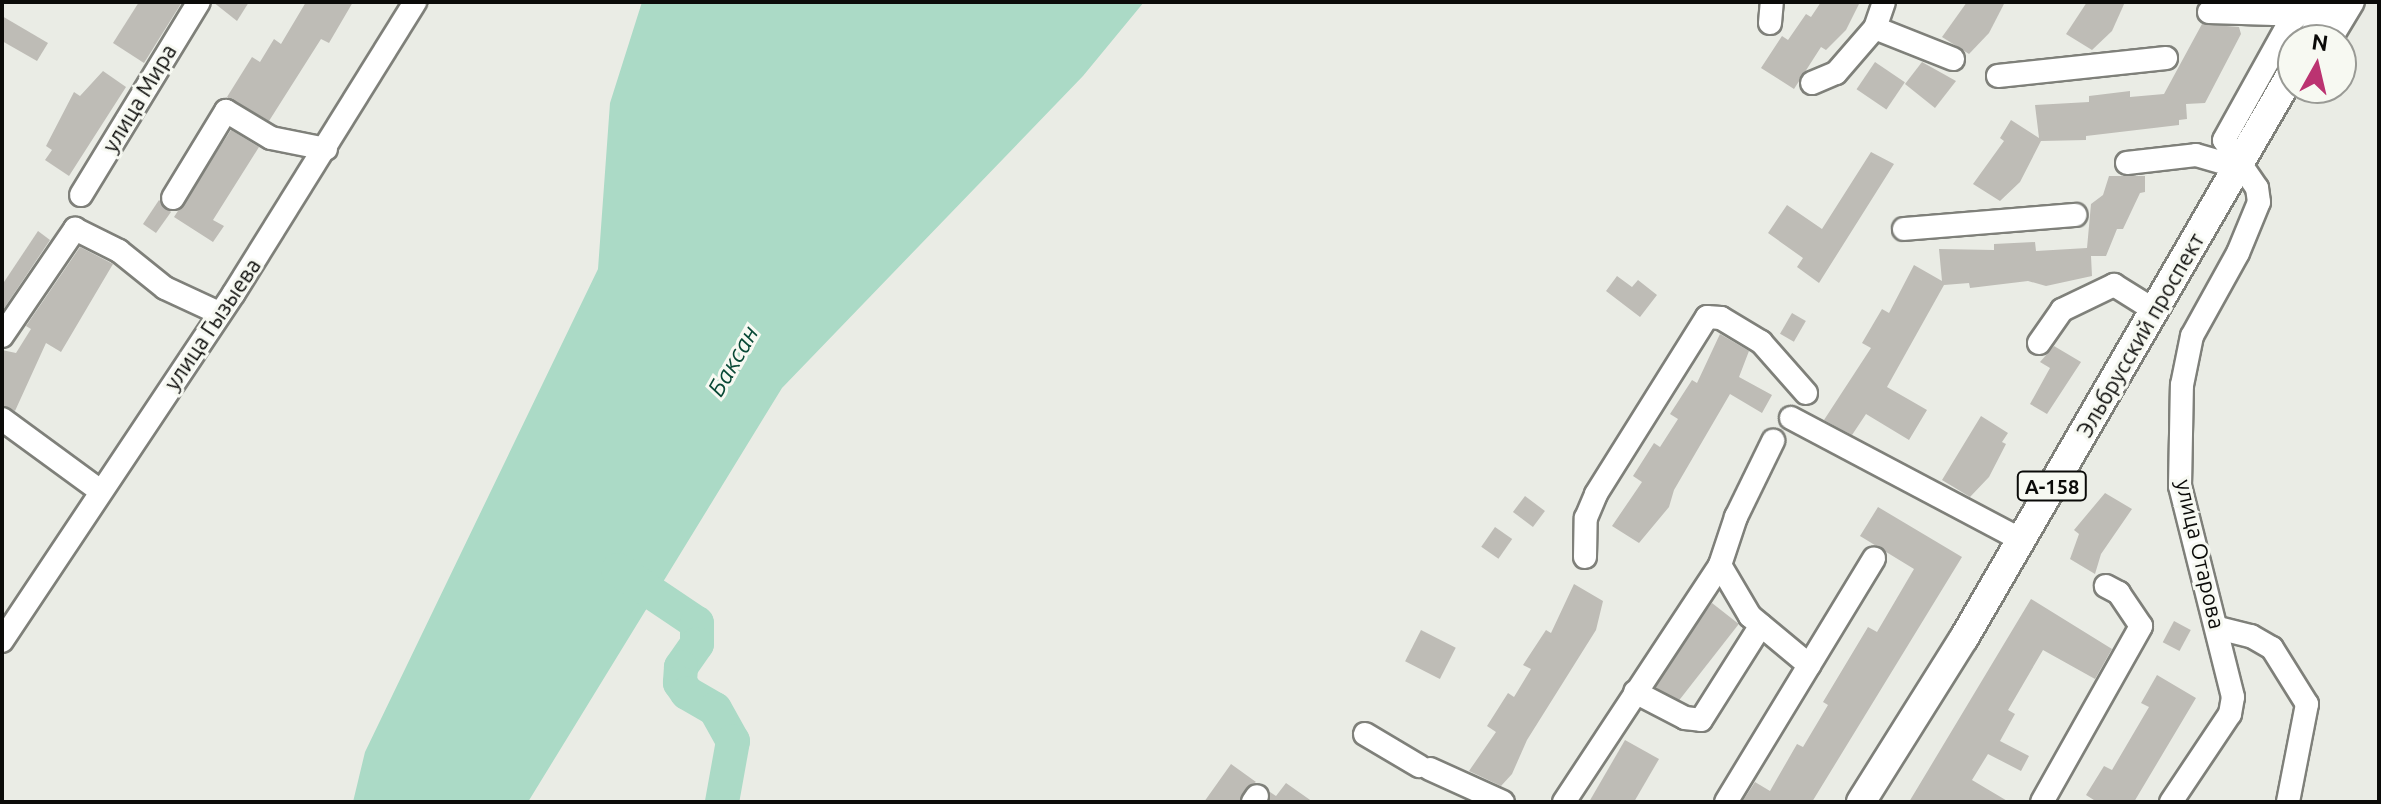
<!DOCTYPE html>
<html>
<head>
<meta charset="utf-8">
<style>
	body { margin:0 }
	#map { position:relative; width:2381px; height:804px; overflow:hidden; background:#eaece5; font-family:Ubuntu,sans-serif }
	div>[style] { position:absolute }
	.water>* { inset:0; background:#abdac6 }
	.river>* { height:34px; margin:-17px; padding:0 17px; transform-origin:17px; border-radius:17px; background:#abdac6 }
	.building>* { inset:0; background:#bebcb6; transform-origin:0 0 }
	.roads { filter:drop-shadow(2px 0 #7f807a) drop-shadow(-2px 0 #7f807a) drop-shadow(0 2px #7f807a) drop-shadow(0 -2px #7f807a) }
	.minor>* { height:22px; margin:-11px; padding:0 11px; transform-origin:11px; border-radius:11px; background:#fff }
	.major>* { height:28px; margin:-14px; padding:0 14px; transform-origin:14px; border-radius:14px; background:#fff }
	span { translate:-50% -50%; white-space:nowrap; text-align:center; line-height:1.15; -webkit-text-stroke:6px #f7f9f2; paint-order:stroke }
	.shield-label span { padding:2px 6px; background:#f7f9f2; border:2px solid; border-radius:6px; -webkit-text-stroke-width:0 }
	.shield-label { font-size:20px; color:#0b0b09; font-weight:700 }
	.street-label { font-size:22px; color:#0b0b09 }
	.water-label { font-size:24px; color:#094936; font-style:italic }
	.frame { position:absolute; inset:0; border:4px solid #0b0b09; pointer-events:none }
	.north { position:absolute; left:2277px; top:24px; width:80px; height:80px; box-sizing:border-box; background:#f7f9f2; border:2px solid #999a95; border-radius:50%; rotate:8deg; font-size:22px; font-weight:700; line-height:32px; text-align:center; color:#0b0b09 }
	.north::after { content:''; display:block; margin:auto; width:28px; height:36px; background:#bb3371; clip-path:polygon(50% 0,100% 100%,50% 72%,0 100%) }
</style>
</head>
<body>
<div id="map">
	<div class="water">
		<i style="clip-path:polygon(642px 2px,1144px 2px,1083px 76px,782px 388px,528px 802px,353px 802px,365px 752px,598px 269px,610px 103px)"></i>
	</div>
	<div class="river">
		<i style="left:618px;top:570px;width:95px;rotate:33.9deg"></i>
		<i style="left:697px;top:623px;width:21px;rotate:90deg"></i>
		<i style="left:697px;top:644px;width:28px;rotate:125deg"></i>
		<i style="left:681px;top:667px;width:16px;rotate:94deg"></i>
		<i style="left:680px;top:683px;width:12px;rotate:55deg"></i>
		<i style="left:687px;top:693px;width:32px;rotate:30deg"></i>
		<i style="left:715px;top:709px;width:37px;rotate:61deg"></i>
		<i style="left:733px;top:741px;width:62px;rotate:100.2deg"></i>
	</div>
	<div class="building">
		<i style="clip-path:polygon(139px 2px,182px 2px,144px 63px,113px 43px)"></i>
		<i style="clip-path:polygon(213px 2px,249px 2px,237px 21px)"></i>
		<i style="clip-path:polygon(306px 2px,353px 2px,329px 43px,321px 39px,269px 121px,227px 97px,252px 57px,260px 62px,274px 39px,281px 44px)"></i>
		<i style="clip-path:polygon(1821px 2px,1860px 2px,1846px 30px,1826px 50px,1821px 47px,1794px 89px,1761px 68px,1782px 36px,1788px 40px,1806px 14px,1811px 17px)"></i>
		<i style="clip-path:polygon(1967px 2px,2005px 2px,1989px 33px,1969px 54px,1942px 37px)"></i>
		<i style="clip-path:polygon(2087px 2px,2125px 2px,2112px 31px,2092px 50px,2066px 34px)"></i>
		<i style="clip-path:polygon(2px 16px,48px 43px,37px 61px,2px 41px)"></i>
		<i style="clip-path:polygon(2202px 24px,2239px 27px,2241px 34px,2205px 103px,2186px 104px,2187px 119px,2179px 120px,2179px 125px,2086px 136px,2086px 140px,2041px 141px,2020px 182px,2000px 201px,1973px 184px,2004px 141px,2000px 138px,2011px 120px,2039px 138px,2035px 105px,2089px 102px,2089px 96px,2130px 91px,2130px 97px,2164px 94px)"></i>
		<i style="left:1875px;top:62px;width:36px;height:33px;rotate:34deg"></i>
		<i style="clip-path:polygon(1922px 62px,1956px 81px,1935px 108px,1905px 84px)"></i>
		<i style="clip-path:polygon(103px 71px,126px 87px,69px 176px,45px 160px,52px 150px,46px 146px,74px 92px,80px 96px)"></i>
		<i style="clip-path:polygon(231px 130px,259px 147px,213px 220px,224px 226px,213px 242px,174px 217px)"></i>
		<i style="clip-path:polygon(1871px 152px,1894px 164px,1819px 283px,1797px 267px,1803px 258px,1768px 233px,1787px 205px,1822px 229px)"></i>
		<i style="clip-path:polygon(2109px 176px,2145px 176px,2145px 192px,2140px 193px,2123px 229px,2117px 229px,2106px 256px,2091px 256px,2092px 276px,2046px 286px,2028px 281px,1970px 288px,1969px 283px,1944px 285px,1887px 387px,1927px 410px,1909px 440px,1866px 414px,1852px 435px,1824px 420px,1871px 348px,1862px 343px,1882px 309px,1889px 313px,1914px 265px,1942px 281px,1939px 249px,1994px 250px,1994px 244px,2035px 242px,2036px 251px,2087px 248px,2091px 204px,2103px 195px)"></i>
		<i style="clip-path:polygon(159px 200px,171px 212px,156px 233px,143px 224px)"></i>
		<i style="clip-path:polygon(38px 231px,50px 240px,3px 310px,2px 285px)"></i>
		<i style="clip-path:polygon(80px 247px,113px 264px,61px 352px,46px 343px,15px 411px,2px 405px,2px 350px,16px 353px,31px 329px,26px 326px)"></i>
		<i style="clip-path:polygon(1617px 276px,1632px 287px,1638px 280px,1657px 295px,1640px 317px,1606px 291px)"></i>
		<i style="left:1792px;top:313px;width:16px;height:24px;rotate:30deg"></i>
		<i style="clip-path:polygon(1720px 334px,1749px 351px,1739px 377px,1772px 395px,1762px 413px,1730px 394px,1674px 490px,1669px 507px,1639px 543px,1612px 526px,1642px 482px,1633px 476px,1654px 443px,1660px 447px,1678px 419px,1670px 414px,1692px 380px,1697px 383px)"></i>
		<i style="clip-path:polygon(2054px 346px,2081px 362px,2047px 414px,2030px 404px,2050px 368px,2040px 362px)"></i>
		<i style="clip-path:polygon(1981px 416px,2008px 433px,2002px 442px,2006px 444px,1989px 477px,1970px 497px,1942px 480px)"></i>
		<i style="clip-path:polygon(2105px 493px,2132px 509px,2101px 554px,2095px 574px,2070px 559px,2079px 534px,2074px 530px)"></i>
		<i style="left:1525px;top:496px;width:25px;height:20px;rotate:37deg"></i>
		<i style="clip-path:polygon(1878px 507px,1962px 557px,1812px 802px,1742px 802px,1755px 782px,1770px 791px,1797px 744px,1803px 747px,1828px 705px,1823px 702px,1868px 627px,1877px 632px,1914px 569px,1860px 536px)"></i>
		<i style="left:1495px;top:527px;width:21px;height:24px;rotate:35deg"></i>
		<i style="clip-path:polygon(1574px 584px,1603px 601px,1596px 630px,1527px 740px,1512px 774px,1501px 786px,1469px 771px,1496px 732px,1487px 726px,1508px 693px,1514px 697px,1531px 669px,1523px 665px,1546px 630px,1551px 633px)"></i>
		<i style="clip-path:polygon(2031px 599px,2112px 649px,2095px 679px,2043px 650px,2008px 710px,2015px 714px,2000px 741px,2029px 756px,2021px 771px,1988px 754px,1972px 780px,2009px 802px,1909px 802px)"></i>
		<i style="left:1712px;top:603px;width:34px;height:101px;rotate:38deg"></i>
		<i style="left:2174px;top:621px;width:19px;height:24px;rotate:28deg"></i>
		<i style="left:1421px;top:630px;width:39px;height:35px;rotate:27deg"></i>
		<i style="clip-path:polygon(2157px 675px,2196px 698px,2134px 802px,2097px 802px,2086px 795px,2104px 766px,2112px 770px,2149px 707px,2141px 703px)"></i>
		<i style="clip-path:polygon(1625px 740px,1659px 759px,1634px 802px,1589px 802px)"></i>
		<i style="clip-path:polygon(1231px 764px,1256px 782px,1246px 788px,1239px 802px,1204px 802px)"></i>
		<i style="clip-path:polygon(1286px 783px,1313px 802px,1269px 802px,1270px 792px,1276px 796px)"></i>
	</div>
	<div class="roads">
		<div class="minor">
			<i style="left:1884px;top:2px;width:28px;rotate:109deg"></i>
			<i style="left:1875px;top:28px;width:84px;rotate:21.7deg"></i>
			<i style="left:2209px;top:12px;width:65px;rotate:1.8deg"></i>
			<i style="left:2274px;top:14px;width:34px;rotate:-17deg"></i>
			<i style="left:1770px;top:23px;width:21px;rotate:-85deg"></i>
			<i style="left:2330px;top:40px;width:44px;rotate:-58.8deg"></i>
			<i style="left:1998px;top:76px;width:169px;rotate:-6.1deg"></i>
			<i style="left:1812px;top:83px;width:26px;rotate:-23deg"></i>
			<i style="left:1836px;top:73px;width:60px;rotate:-49.1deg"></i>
			<i style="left:2127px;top:163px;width:69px;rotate:-6.6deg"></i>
			<i style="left:2196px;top:155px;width:44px;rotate:15.9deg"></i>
			<i style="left:81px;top:195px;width:226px;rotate:-58.6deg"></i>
			<i style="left:173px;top:198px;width:102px;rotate:-58.7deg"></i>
			<i style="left:226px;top:111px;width:52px;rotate:31deg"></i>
			<i style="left:271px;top:138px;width:56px;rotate:11.3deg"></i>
			<i style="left:1904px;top:229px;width:172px;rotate:-4.7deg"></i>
			<i style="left:2px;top:336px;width:130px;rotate:-55.7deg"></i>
			<i style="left:75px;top:229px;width:49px;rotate:26.6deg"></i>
			<i style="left:119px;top:251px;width:59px;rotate:38.8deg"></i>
			<i style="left:165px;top:288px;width:60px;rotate:24.8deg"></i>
			<i style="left:2039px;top:343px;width:40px;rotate:-55.1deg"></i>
			<i style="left:2062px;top:310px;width:58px;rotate:-25.7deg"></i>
			<i style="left:2114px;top:285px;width:47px;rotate:32deg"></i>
			<i style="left:1791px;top:418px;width:260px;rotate:27.9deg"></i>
			<i style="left:2px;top:419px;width:120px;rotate:36.2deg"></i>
			<i style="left:1585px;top:557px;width:39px;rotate:-89deg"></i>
			<i style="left:1586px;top:518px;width:26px;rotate:-67deg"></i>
			<i style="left:1596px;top:494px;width:209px;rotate:-57.9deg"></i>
			<i style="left:1707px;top:317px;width:14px;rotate:4deg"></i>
			<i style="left:1721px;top:318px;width:47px;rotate:31deg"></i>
			<i style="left:1761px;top:342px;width:68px;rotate:48.6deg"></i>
			<i style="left:1720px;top:565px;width:59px;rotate:59.5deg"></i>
			<i style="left:1750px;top:616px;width:77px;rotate:39.7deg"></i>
			<i style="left:2218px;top:628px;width:34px;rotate:14deg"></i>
			<i style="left:2251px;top:636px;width:24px;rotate:30deg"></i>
			<i style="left:2272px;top:648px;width:66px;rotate:58deg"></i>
			<i style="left:2307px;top:704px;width:100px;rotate:101deg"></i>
			<i style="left:2px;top:641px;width:418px;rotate:-56.3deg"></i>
			<i style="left:234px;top:293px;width:343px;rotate:-58.1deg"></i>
			<i style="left:1635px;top:692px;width:56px;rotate:27.5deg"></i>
			<i style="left:1685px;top:718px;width:16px;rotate:7deg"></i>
			<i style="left:1701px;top:720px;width:112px;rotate:-57.7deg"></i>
			<i style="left:1365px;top:734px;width:63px;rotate:30.7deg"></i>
			<i style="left:1430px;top:769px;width:80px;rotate:24.3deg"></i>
			<i style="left:1253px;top:802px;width:7px;rotate:-56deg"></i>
			<i style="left:1564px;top:802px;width:284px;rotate:-56.6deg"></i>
			<i style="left:1720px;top:565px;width:51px;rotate:-71.6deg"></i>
			<i style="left:1736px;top:517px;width:85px;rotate:-64deg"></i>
			<i style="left:1726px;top:802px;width:285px;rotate:-58.7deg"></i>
			<i style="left:2042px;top:802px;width:202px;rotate:-60.6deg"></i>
			<i style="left:2141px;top:626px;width:40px;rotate:-124deg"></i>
			<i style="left:2119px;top:593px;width:15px;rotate:-152deg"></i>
			<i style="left:2171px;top:802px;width:106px;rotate:-56.2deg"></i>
			<i style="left:2230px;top:714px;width:17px;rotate:-80deg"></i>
			<i style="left:2233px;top:697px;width:218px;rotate:-104.1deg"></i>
			<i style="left:2180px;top:486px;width:101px;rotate:-88.9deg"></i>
			<i style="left:2182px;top:385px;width:50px;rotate:-78.5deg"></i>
			<i style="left:2192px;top:336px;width:95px;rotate:-61deg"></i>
			<i style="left:2238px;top:253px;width:55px;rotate:-67.6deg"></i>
			<i style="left:2259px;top:202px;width:14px;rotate:-98deg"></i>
			<i style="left:2257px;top:188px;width:58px;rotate:-124.5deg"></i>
			<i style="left:2224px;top:140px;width:134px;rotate:-60.9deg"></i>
			<i style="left:2289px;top:23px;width:32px;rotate:-41deg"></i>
		</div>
		<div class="major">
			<i style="left:2311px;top:40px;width:44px;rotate:-59.9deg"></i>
			<i style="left:1861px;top:802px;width:194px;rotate:-57.9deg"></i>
			<i style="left:1964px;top:638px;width:656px;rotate:-59.88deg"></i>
		</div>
	</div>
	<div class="shield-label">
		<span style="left:2052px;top:486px">А-158</span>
	</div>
	<div class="street-label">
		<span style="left:139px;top:98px;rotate:-59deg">улица Мира</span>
		<span style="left:212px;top:324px;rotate:-56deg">улица Гызыева</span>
		<span style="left:2140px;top:335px;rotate:-60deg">Эльбрусский проспект</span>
		<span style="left:2201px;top:554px;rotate:77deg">улица Отарова</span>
	</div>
	<div class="water-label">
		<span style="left:733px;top:361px;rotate:-60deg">Баксан</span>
	</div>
	<div class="frame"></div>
	<div class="north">N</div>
</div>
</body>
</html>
